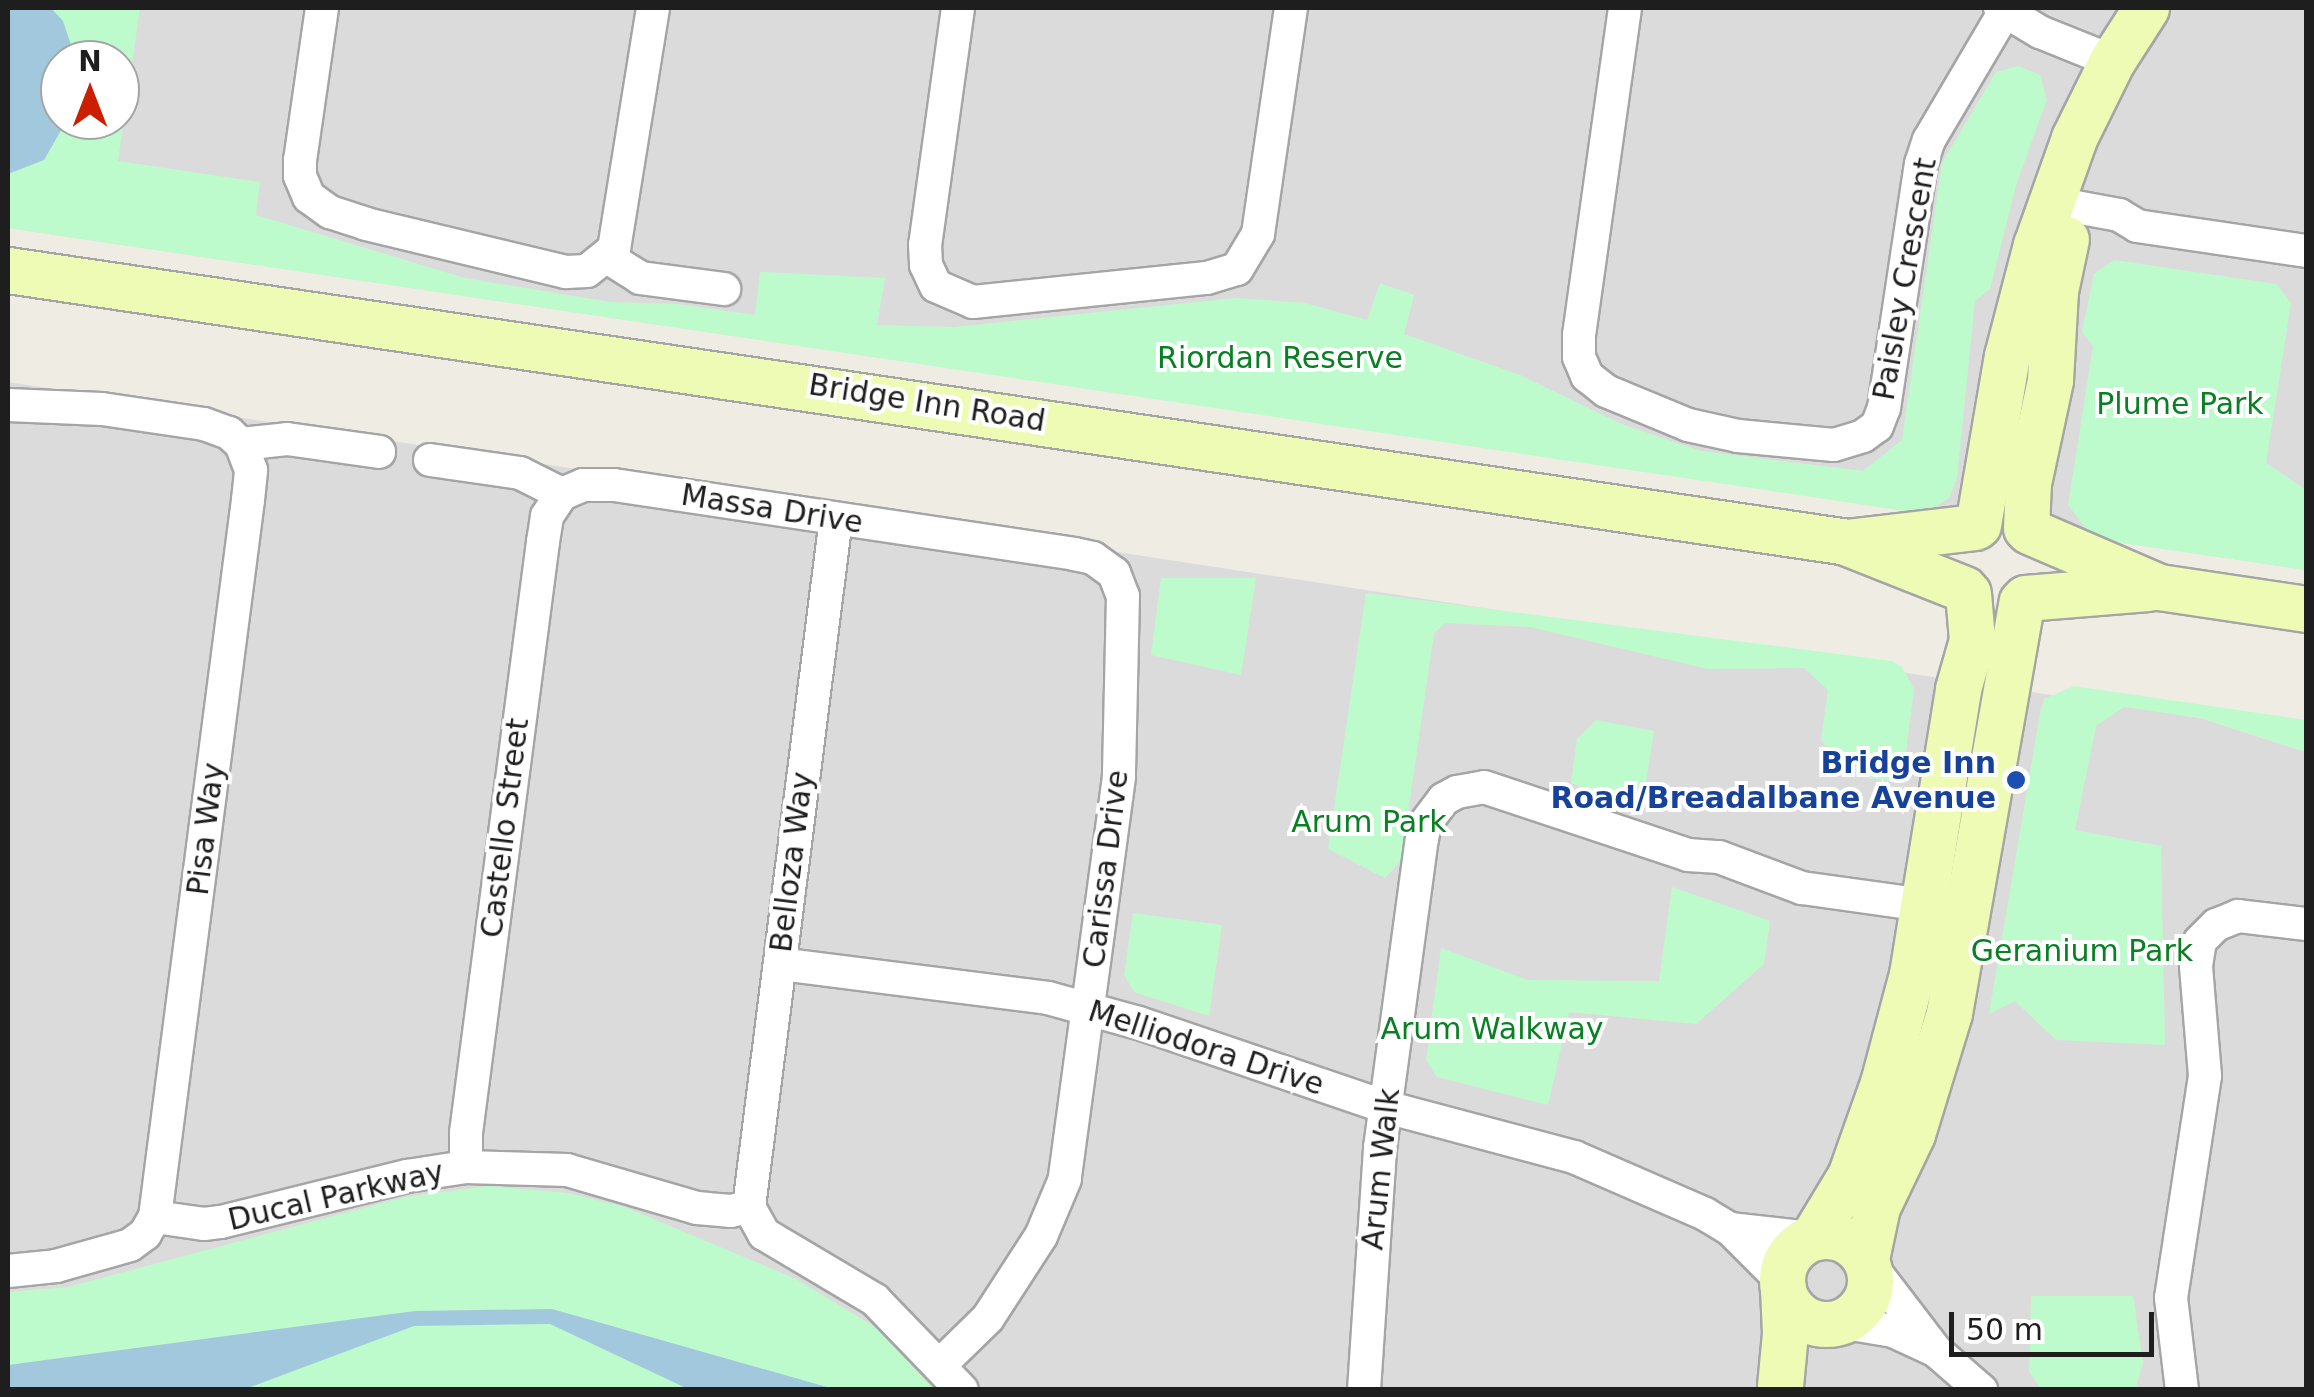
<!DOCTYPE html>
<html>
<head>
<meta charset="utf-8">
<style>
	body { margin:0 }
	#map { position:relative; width:2314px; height:1397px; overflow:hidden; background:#efede3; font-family:"DejaVu Sans",sans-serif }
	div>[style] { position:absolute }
	.residential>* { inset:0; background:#dcdbdb }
	.park>* { inset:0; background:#befbcc }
	.water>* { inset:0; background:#a2c8de }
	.roads { filter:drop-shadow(2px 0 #a5a5a5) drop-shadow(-2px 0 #a5a5a5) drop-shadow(0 2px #a5a5a5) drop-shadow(0 -2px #a5a5a5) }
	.street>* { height:32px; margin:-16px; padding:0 16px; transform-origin:16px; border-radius:16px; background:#fff }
	.secondary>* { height:45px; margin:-22.5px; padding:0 22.5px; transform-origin:22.5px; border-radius:22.5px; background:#eefbb5 }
	.secondary>.ring { margin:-22.5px; padding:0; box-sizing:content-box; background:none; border:45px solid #eefbb5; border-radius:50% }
	.dots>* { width:28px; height:28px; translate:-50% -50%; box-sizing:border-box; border:5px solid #fff; border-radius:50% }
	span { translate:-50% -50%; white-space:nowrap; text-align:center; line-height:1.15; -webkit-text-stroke:8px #fff; paint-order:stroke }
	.street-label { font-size:30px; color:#1e1e1e }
	.park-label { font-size:30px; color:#088023 }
	.transit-label { font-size:30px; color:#164399; font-weight:700 }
	.right { translate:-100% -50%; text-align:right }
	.frame { position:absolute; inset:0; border:10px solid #1e1e1e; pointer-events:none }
	.north { position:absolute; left:40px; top:40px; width:100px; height:100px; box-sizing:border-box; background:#fff; border:2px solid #a5a5a5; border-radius:50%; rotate:0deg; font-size:28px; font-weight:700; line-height:40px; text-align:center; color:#1e1e1e }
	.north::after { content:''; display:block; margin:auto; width:35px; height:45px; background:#cc1e00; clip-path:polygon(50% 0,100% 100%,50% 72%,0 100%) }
	.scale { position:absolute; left:1949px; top:1312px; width:205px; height:45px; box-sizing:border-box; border:5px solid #1e1e1e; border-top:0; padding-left:12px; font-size:30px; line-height:35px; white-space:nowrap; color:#1e1e1e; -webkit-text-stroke:8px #fff; paint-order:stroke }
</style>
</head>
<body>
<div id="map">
	<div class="residential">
		<i style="clip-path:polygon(evenodd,8px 8px,2306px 8px,2306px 570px,8px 228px,8px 8px,60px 60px,120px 60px,120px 120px,60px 120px,60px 60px)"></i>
		<i style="clip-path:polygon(8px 382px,2201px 718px,2306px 752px,2306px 1389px,8px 1389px)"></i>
	</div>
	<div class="park">
		<i style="clip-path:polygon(evenodd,8px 8px,140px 8px,118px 161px,260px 182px,256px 215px,465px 278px,610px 302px,677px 304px,755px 315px,760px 272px,885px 278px,877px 325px,954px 327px,1236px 298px,1305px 303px,1367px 320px,1380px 283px,1414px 295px,1404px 334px,1520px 375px,1624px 425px,1701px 451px,1863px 471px,1902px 440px,1942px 163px,1996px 72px,2018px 66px,2040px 75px,2047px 100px,2017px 182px,1990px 289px,1975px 301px,1957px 478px,1949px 498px,1925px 514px,8px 228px,8px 8px,60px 60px,120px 60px,120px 120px,60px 120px,60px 60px)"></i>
		<i style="clip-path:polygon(2114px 260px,2276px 284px,2291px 303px,2266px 463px,2306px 490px,2306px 570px,2094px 539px,2068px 505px,2093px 346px,2082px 332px,2094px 274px)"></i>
		<i style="clip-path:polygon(1161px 578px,1256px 578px,1241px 675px,1151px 655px)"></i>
		<i style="clip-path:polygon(1366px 593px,1892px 661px,1902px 667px,1914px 689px,1902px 783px,1850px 775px,1821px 740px,1828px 690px,1804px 668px,1708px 669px,1530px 627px,1445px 623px,1434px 633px,1401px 861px,1385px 878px,1328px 849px)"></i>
		<i style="clip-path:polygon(2074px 686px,2306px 720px,2306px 752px,2201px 718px,2124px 707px,2096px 726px,2075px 830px,2161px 846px,2165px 1045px,2056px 1040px,2015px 1001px,1989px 1014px,2040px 714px,2044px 699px)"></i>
		<i style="clip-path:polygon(1596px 720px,1654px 731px,1642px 808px,1571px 783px,1577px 739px)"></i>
		<i style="clip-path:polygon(1672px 887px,1770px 921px,1764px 964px,1696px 1024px,1569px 1012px,1548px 1105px,1437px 1077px,1426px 1060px,1441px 948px,1528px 980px,1659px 981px)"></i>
		<i style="clip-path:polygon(1133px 913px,1222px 925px,1209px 1016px,1134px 992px,1124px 975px)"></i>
		<i style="clip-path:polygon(488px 1186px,568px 1193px,625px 1207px,796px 1279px,878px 1329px,933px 1389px,8px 1389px,8px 1292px,68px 1287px,405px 1197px)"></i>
		<i style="clip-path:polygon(2031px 1296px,2133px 1296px,2143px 1363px,2136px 1387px,2041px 1389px,2029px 1371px)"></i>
	</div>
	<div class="water">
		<i style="clip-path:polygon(8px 8px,51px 8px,63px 21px,76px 60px,60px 60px,60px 120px,67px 120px,44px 160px,8px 174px)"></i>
		<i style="clip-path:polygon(552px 1309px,834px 1389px,688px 1389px,550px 1324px,414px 1326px,245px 1389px,8px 1389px,8px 1365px,415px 1311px)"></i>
	</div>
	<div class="roads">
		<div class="street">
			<i style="left:322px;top:8px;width:154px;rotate:98.2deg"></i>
			<i style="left:300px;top:160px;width:16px;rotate:90deg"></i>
			<i style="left:300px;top:176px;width:23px;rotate:67deg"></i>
			<i style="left:309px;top:197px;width:26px;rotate:36deg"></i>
			<i style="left:330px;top:212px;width:38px;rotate:18deg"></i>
			<i style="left:366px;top:224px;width:206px;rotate:13.5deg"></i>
			<i style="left:566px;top:272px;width:21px;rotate:-3deg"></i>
			<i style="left:587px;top:271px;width:35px;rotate:-39deg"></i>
			<i style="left:614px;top:249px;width:244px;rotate:-80.8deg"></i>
			<i style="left:958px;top:8px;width:239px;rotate:97.9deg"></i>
			<i style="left:925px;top:245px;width:20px;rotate:87deg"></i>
			<i style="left:926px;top:265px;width:23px;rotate:65deg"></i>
			<i style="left:936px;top:286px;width:40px;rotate:23.4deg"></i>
			<i style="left:973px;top:302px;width:235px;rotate:-5.9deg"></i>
			<i style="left:1207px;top:278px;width:31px;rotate:-17deg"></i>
			<i style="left:1237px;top:269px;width:41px;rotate:-59deg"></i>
			<i style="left:1258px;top:234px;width:228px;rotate:-81.7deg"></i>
			<i style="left:1625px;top:8px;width:330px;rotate:98deg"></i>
			<i style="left:1579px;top:335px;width:22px;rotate:90deg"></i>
			<i style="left:1579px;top:357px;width:21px;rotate:67deg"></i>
			<i style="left:1587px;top:376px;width:24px;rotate:38deg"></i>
			<i style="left:1606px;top:391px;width:89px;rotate:22.5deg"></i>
			<i style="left:1688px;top:425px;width:51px;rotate:12.4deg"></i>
			<i style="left:1738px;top:436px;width:96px;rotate:5.4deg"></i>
			<i style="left:1834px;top:445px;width:30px;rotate:-17deg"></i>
			<i style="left:1863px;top:436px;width:17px;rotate:-36deg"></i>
			<i style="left:1877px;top:426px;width:19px;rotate:-69deg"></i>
			<i style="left:1884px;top:408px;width:247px;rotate:-81.4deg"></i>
			<i style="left:1921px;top:164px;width:25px;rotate:-72deg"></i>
			<i style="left:1929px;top:140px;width:150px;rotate:-59.5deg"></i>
			<i style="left:2000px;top:8px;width:47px;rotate:31deg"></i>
			<i style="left:2040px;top:32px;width:78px;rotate:21.9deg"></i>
			<i style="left:2076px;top:207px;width:44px;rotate:10.5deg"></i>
			<i style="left:2119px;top:215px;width:21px;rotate:31deg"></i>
			<i style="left:2137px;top:226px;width:171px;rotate:8.4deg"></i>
			<i style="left:607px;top:257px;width:39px;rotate:32deg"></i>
			<i style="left:640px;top:278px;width:85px;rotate:7.5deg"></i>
			<i style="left:8px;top:405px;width:94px;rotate:2.4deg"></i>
			<i style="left:102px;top:409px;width:103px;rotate:8.4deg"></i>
			<i style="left:204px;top:424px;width:27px;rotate:20deg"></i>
			<i style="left:229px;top:433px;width:16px;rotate:43deg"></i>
			<i style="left:241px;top:444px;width:46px;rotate:-6.2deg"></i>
			<i style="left:287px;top:439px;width:93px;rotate:8deg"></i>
			<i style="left:430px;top:460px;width:91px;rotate:8.2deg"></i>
			<i style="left:520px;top:473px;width:47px;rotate:26.6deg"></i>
			<i style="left:562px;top:494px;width:23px;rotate:-23deg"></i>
			<i style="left:583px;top:485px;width:31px"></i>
			<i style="left:614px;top:485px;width:465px;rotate:8.5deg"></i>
			<i style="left:1074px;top:554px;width:19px;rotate:12deg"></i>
			<i style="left:1093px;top:558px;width:26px;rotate:36deg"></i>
			<i style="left:1114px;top:573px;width:25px;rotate:69deg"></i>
			<i style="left:1123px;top:596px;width:181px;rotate:91.3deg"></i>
			<i style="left:1119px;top:777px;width:406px;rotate:97.7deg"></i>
			<i style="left:1065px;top:1179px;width:62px;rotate:112.8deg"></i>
			<i style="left:1041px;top:1236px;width:98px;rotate:122.9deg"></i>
			<i style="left:988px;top:1318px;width:66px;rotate:135.6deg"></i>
			<i style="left:780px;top:964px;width:270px;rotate:7.2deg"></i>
			<i style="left:1048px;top:998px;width:94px;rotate:15.4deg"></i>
			<i style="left:1139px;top:1023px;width:261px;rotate:18.8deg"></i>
			<i style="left:1386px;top:1107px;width:195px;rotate:14.9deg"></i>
			<i style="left:1574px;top:1157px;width:143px;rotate:23.5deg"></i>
			<i style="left:1705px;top:1214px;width:29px;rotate:31deg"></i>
			<i style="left:1730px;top:1229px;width:72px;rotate:45deg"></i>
			<i style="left:466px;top:1167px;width:34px;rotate:-90deg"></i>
			<i style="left:466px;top:1133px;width:596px;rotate:-82.58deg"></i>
			<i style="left:543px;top:542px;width:26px;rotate:-81deg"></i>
			<i style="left:547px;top:516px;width:27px;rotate:-56deg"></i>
			<i style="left:749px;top:1207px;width:694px;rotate:-82.8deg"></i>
			<i style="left:155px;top:1217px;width:723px;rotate:-82.61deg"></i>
			<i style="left:248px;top:500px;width:30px;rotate:-84deg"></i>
			<i style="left:251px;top:470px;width:28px;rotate:-111deg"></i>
			<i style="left:1730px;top:1229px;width:81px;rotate:6.3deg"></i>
			<i style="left:1867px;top:1261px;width:113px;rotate:52.5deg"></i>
			<i style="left:1936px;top:1351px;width:60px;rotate:40.9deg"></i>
			<i style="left:8px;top:1271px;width:48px;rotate:-5.9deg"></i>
			<i style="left:56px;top:1266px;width:77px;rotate:-15.8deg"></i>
			<i style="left:130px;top:1245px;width:19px;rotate:-36deg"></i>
			<i style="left:145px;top:1234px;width:20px;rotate:-60deg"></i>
			<i style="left:155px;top:1217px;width:49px;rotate:8.1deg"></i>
			<i style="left:204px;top:1224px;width:17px;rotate:-7deg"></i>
			<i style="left:221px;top:1222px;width:192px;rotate:-13.9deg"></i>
			<i style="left:407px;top:1176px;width:60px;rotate:-8.7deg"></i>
			<i style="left:466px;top:1167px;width:101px;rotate:1.7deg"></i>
			<i style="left:567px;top:1170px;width:135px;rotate:16.3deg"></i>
			<i style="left:697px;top:1208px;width:34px;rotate:5deg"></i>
			<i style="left:731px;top:1211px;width:18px;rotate:-13deg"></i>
			<i style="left:749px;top:1207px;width:31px;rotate:61deg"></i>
			<i style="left:764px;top:1234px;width:129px;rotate:30.7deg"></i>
			<i style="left:875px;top:1300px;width:125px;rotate:46deg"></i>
			<i style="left:1839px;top:1322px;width:55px;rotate:9.5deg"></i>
			<i style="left:1893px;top:1331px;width:43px;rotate:24.8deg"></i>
			<i style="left:1364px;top:1390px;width:243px;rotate:-86.2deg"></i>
			<i style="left:1380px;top:1148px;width:312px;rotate:-82.3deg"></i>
			<i style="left:1422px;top:839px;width:15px;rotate:-79deg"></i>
			<i style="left:1425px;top:824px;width:31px;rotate:-53deg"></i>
			<i style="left:1444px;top:799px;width:15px;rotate:-28deg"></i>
			<i style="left:1457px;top:792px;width:27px;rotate:-10deg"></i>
			<i style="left:1484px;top:787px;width:215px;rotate:18.4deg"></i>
			<i style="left:1688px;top:855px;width:31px;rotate:4deg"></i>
			<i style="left:1719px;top:857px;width:89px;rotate:20.5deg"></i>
			<i style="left:1802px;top:888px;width:124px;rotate:7.9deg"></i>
			<i style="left:2182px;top:1390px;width:93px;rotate:-96.8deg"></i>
			<i style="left:2171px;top:1298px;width:225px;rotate:-81.3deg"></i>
			<i style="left:2205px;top:1076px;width:110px;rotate:-94.7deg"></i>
			<i style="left:2196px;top:966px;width:25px;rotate:-81deg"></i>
			<i style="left:2200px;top:941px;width:23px;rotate:-45deg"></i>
			<i style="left:2216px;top:925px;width:24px;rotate:-22deg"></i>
			<i style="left:2238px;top:916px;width:68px;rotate:6.7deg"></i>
		</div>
		<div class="secondary">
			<i style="left:8px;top:270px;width:1859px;rotate:8.41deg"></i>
			<i style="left:1847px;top:542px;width:129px;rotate:-6.7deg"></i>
			<i style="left:1978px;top:525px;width:171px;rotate:-80.3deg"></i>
			<i style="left:2007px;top:356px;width:115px;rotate:-75.4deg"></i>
			<i style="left:2036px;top:245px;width:114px;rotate:-70.4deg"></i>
			<i style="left:2074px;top:138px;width:86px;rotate:-63.7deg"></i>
			<i style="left:2112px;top:61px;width:63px;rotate:-57.3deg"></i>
			<i style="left:2026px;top:528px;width:45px;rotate:-87.5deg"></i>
			<i style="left:2028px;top:483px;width:105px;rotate:-77.9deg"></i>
			<i style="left:2050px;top:380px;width:89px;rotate:-86.8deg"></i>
			<i style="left:2055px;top:291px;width:53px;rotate:-78.1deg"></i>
			<i style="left:2029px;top:531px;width:142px;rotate:23.3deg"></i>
			<i style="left:2159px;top:587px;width:149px;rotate:8.5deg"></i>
			<i style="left:1848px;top:543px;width:125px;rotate:21.6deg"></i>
			<i style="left:2025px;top:598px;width:123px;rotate:-4.6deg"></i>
			<i class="ring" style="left:1782px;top:1236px;width:43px;height:43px"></i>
			<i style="left:1813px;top:1237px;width:71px;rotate:-58.8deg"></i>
			<i style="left:1850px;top:1176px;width:99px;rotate:-70.5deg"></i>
			<i style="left:1883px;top:1083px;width:113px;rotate:-75.1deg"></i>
			<i style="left:1912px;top:974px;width:289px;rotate:-80.8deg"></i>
			<i style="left:1958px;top:689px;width:51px;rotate:-74.1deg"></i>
			<i style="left:1972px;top:640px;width:47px;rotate:-94.9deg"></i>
			<i style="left:1866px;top:1259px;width:53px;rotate:-78.1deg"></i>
			<i style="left:1877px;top:1207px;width:81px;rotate:-64.4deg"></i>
			<i style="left:1912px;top:1134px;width:127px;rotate:-73deg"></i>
			<i style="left:1949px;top:1013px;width:418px;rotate:-80deg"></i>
			<i style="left:1780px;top:1386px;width:53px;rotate:-84.6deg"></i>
			<i style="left:1785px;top:1333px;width:45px;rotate:-92.5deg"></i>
		</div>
	</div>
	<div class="dots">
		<i style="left:2016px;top:780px;background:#1a4fb4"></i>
	</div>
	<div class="street-label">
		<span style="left:1905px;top:279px;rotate:-80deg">Paisley Crescent</span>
		<span style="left:927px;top:403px;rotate:9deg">Bridge Inn Road</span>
		<span style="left:772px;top:509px;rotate:9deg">Massa Drive</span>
		<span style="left:505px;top:828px;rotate:-83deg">Castello Street</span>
		<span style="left:206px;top:829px;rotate:-83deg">Pisa Way</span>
		<span style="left:792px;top:862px;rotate:-83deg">Belloza Way</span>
		<span style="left:1106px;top:869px;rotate:-83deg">Carissa Drive</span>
		<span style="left:1206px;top:1048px;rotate:18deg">Melliodora Drive</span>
		<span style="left:1381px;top:1169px;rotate:-84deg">Arum Walk</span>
		<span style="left:336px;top:1196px;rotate:-13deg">Ducal Parkway</span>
	</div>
	<div class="park-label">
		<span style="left:1280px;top:358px">Riordan Reserve</span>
		<span style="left:2180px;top:404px">Plume Park</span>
		<span style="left:1369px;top:822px">Arum Park</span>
		<span style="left:2082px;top:951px">Geranium Park</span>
		<span style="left:1492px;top:1029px">Arum Walkway</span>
	</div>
	<div class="transit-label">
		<span class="right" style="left:1996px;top:780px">Bridge Inn<br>Road/Breadalbane Avenue</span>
	</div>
	<div class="frame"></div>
	<div class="north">N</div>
	<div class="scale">50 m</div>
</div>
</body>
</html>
